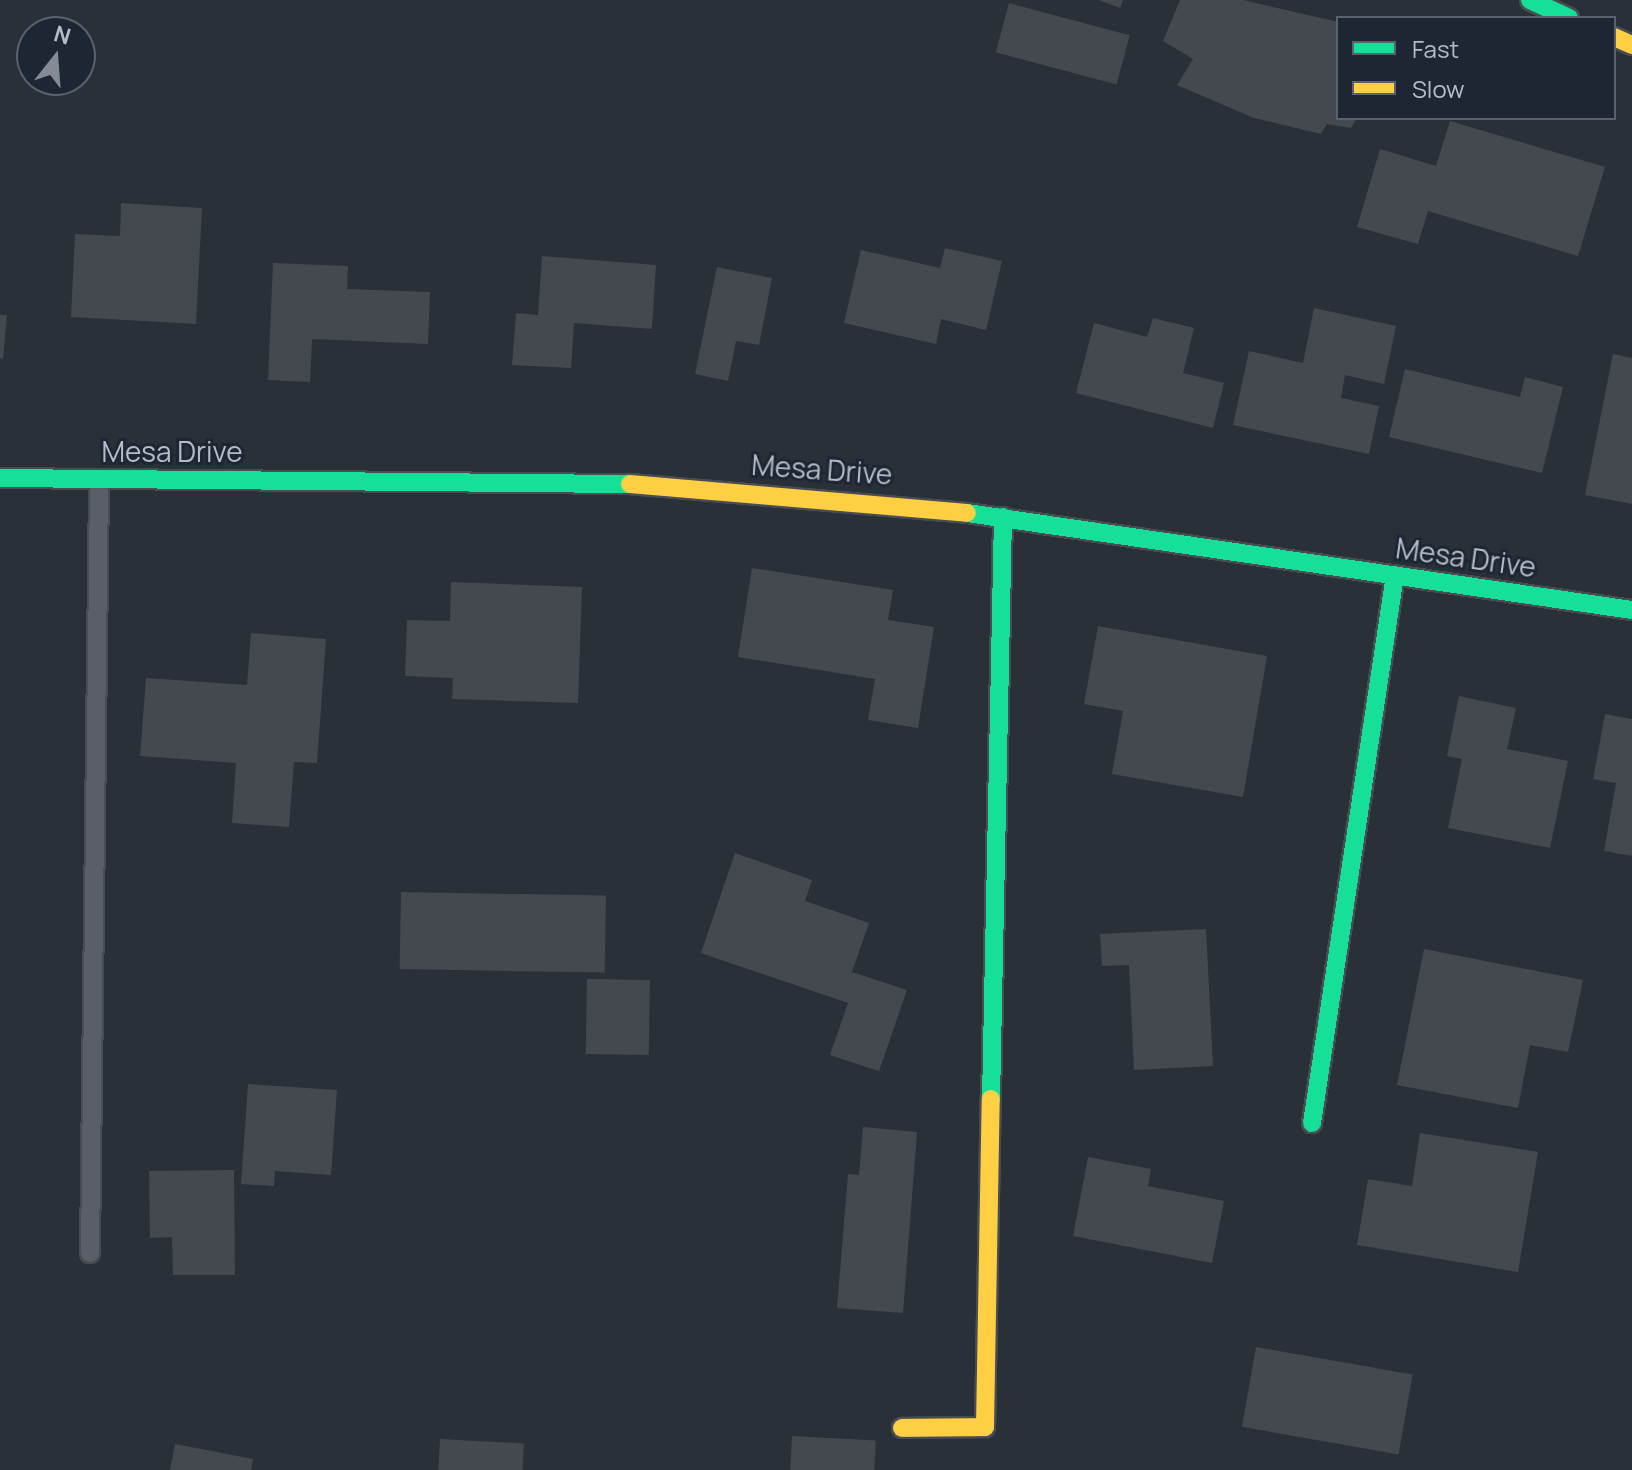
<!DOCTYPE html>
<html>
<head>
<meta charset="utf-8">
<style>
	body { margin:0 }
	#map { position:relative; width:1632px; height:1470px; overflow:hidden; background:#2a3038; font-family:Manrope,sans-serif }
	div>[style] { position:absolute }
	.building>* { inset:0; background:#444950; transform-origin:0 0 }
	.roads { filter:drop-shadow(2px 0 #484c53) drop-shadow(-2px 0 #484c53) drop-shadow(0 2px #484c53) drop-shadow(0 -2px #484c53) }
	.lane>* { height:18px; margin:-9px; padding:0 9px; transform-origin:9px; border-radius:9px; background:#5a5e66 }
	.fast>* { height:18px; margin:-9px; padding:0 9px; transform-origin:9px; border-radius:9px; background:#16e098 }
	.slow>* { height:18px; margin:-9px; padding:0 9px; transform-origin:9px; border-radius:9px; background:#ffcf43 }
	span { translate:-50% -50%; white-space:nowrap; text-align:center; line-height:1.15; -webkit-text-stroke:6px #1d2633; paint-order:stroke }
	.street-label { font-size:28px; color:#b4bcc9 }
	.legend { position:absolute; left:1336px; top:16px; width:280px; height:104px; box-sizing:border-box; background:#1d2633; border:2px solid #59626f; margin:0; padding:10px 14px; list-style:none; font-size:24px; color:#b4bcc9 }
	.legend li { display:flex; align-items:center; gap:16px; height:40px }
	.legend b { width:40px; border:2px solid #59626f }
	.north { position:absolute; left:16px; top:16px; width:80px; height:80px; box-sizing:border-box; background:#1d2633; border:2px solid #59626f; border-radius:50%; rotate:17deg; font-size:22px; font-weight:700; line-height:32px; text-align:center; color:#b4bcc9 }
	.north::after { content:''; display:block; margin:auto; width:28px; height:36px; background:#848b96; clip-path:polygon(50% 0,100% 100%,50% 72%,0 100%) }
</style>
</head>
<body>
<div id="map">
	<div class="building">
		<i style="clip-path:polygon(1099px 0,1123px 0,1120px 8px)"></i>
		<i style="clip-path:polygon(1180px 0,1243px 0,1338px 22px,1338px 118px,1357px 118px,1351px 128px,1327px 124px,1321px 134px,1254px 118px,1177px 85px,1193px 59px,1163px 41px)"></i>
		<i style="left:1009px;top:3px;width:125px;height:51px;rotate:15deg"></i>
		<i style="clip-path:polygon(1450px 121px,1605px 167px,1578px 256px,1428px 211px,1418px 244px,1357px 227px,1380px 149px,1436px 166px)"></i>
		<i style="clip-path:polygon(121px 203px,202px 208px,196px 324px,71px 317px,75px 234px,120px 236px)"></i>
		<i style="clip-path:polygon(945px 248px,1002px 261px,986px 330px,941px 319px,936px 344px,844px 323px,861px 250px,940px 268px)"></i>
		<i style="clip-path:polygon(542px 256px,656px 265px,652px 329px,574px 323px,571px 368px,512px 365px,516px 313px,538px 315px)"></i>
		<i style="clip-path:polygon(273px 263px,348px 266px,347px 289px,430px 292px,428px 344px,312px 339px,310px 382px,268px 380px)"></i>
		<i style="clip-path:polygon(717px 267px,772px 278px,759px 345px,736px 341px,728px 381px,695px 374px)"></i>
		<i style="clip-path:polygon(1314px 308px,1396px 326px,1384px 384px,1345px 375px,1341px 398px,1379px 406px,1369px 454px,1233px 425px,1249px 351px,1303px 363px)"></i>
		<i style="clip-path:polygon(0 315px,7px 315px,3px 359px,0 358px)"></i>
		<i style="clip-path:polygon(1153px 318px,1194px 328px,1183px 373px,1224px 383px,1213px 428px,1076px 393px,1094px 323px,1147px 337px)"></i>
		<i style="clip-path:polygon(1613px 354px,1632px 358px,1632px 504px,1585px 495px)"></i>
		<i style="clip-path:polygon(1405px 369px,1520px 397px,1525px 377px,1563px 387px,1542px 473px,1389px 437px)"></i>
		<i style="clip-path:polygon(752px 568px,893px 590px,888px 620px,934px 627px,918px 728px,868px 720px,875px 679px,738px 657px)"></i>
		<i style="clip-path:polygon(451px 582px,582px 587px,578px 703px,452px 699px,453px 678px,405px 676px,407px 620px,450px 621px)"></i>
		<i style="clip-path:polygon(1098px 626px,1267px 656px,1243px 797px,1112px 774px,1123px 711px,1084px 704px)"></i>
		<i style="clip-path:polygon(251px 633px,326px 639px,317px 763px,294px 762px,289px 827px,232px 823px,236px 763px,140px 756px,146px 678px,247px 685px)"></i>
		<i style="clip-path:polygon(1459px 696px,1516px 708px,1507px 749px,1568px 761px,1550px 848px,1448px 828px,1462px 759px,1447px 756px)"></i>
		<i style="clip-path:polygon(1605px 714px,1632px 719px,1632px 856px,1604px 851px,1616px 783px,1593px 779px)"></i>
		<i style="clip-path:polygon(735px 853px,812px 880px,805px 901px,869px 923px,852px 972px,907px 990px,879px 1071px,830px 1055px,848px 1003px,701px 953px)"></i>
		<i style="left:401px;top:892px;width:205px;height:77px;rotate:1deg"></i>
		<i style="clip-path:polygon(1206px 929px,1213px 1066px,1134px 1070px,1129px 965px,1102px 966px,1100px 934px)"></i>
		<i style="clip-path:polygon(1424px 949px,1583px 980px,1568px 1052px,1530px 1045px,1518px 1108px,1397px 1085px)"></i>
		<i style="left:587px;top:979px;width:63px;height:75px;rotate:1deg"></i>
		<i style="clip-path:polygon(248px 1084px,337px 1090px,331px 1175px,275px 1171px,274px 1186px,241px 1184px)"></i>
		<i style="clip-path:polygon(863px 1127px,917px 1132px,903px 1313px,837px 1308px,848px 1174px,859px 1175px)"></i>
		<i style="clip-path:polygon(1420px 1133px,1538px 1152px,1518px 1272px,1357px 1245px,1368px 1179px,1412px 1186px)"></i>
		<i style="clip-path:polygon(1088px 1157px,1151px 1169px,1148px 1186px,1224px 1201px,1212px 1263px,1073px 1236px)"></i>
		<i style="clip-path:polygon(234px 1170px,235px 1275px,173px 1275px,172px 1237px,150px 1238px,149px 1171px)"></i>
		<i style="left:1256px;top:1347px;width:159px;height:81px;rotate:10deg"></i>
		<i style="left:792px;top:1436px;width:84px;height:34px;rotate:3deg"></i>
		<i style="left:440px;top:1439px;width:84px;height:31px;rotate:3deg"></i>
		<i style="clip-path:polygon(175px 1444px,253px 1459px,251px 1470px,170px 1470px)"></i>
	</div>
	<div class="roads">
		<div class="lane">
			<i style="left:90px;top:1253px;width:774px;rotate:-89.33deg"></i>
		</div>
		<div class="fast">
			<i style="left:1530px;top:0;width:43px;rotate:24.8deg"></i>
			<i style="left:0;top:478px;width:630px;rotate:0.55deg"></i>
			<i style="left:967px;top:513px;width:672px;rotate:8.3deg"></i>
			<i style="left:991px;top:1099px;width:582px;rotate:-88.82deg"></i>
			<i style="left:1312px;top:1123px;width:554px;rotate:-81.39deg"></i>
		</div>
		<div class="slow">
			<i style="left:1614px;top:37px;width:20px;rotate:24deg"></i>
			<i style="left:630px;top:484px;width:338px;rotate:4.9deg"></i>
			<i style="left:902px;top:1428px;width:83px;rotate:-0.7deg"></i>
			<i style="left:985px;top:1427px;width:328px;rotate:-89deg"></i>
		</div>
	</div>
	<div class="street-label">
		<span style="left:172px;top:451px">Mesa Drive</span>
		<span style="left:822px;top:469px;rotate:4deg">Mesa Drive</span>
		<span style="left:1466px;top:557px;rotate:8deg">Mesa Drive</span>
	</div>
	<ul class="legend">
	<li><b style="height:10px;background:#16e098"></b>Fast</li>
	<li><b style="height:10px;background:#ffcf43"></b>Slow</li>
	</ul>
	<div class="north">N</div>
</div>
</body>
</html>
